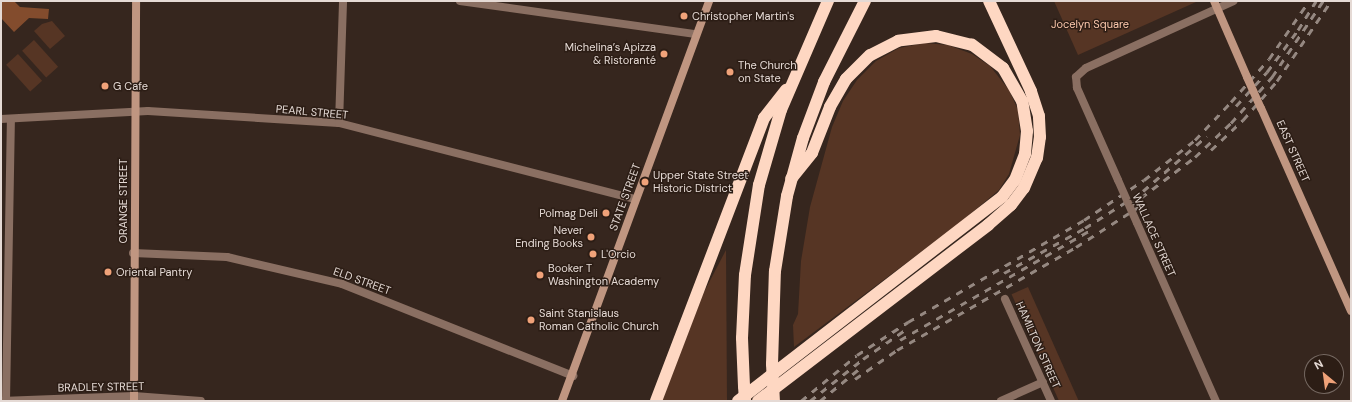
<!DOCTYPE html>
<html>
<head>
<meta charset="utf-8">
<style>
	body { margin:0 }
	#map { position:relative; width:1352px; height:402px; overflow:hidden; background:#36261e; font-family:"DM Sans",sans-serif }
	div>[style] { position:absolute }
	.green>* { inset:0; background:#563524; transform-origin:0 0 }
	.water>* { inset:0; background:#834c2d }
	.minor>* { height:8px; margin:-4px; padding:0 4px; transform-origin:4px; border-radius:4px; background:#8a6f62 }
	.secondary>* { height:8px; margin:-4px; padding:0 4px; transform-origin:4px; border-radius:4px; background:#c09681 }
	.motorway>* { height:12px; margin:-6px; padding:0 6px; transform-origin:6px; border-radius:6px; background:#fed7c2 }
	.rail>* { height:3px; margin-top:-1.5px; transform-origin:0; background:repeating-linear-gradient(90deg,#958881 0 7px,transparent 0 14px) }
	.minor-bridge>* { height:8px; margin:-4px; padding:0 4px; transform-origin:4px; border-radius:4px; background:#8a6f62 }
	.secondary-bridge>* { height:8px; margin:-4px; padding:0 4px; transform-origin:4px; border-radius:4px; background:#c09681 }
	.motorway-bridge>* { height:12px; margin:-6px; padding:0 6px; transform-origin:6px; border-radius:6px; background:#fed7c2 }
	.dots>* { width:11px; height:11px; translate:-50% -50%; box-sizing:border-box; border:2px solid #2c1d15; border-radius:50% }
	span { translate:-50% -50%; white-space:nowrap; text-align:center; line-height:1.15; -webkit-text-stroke:3px #2c1d15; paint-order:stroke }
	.poi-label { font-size:11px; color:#e5dad5 }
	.left { translate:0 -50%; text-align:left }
	.right { translate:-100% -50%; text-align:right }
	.park-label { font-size:11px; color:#fbc7ac }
	.street-label { font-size:11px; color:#e5dad5 }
	.frame { position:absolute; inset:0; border:2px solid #e5dad5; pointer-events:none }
	.north { position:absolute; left:1304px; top:354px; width:40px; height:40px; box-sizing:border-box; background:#2c1d15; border:1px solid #766962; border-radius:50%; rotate:331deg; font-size:11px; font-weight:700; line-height:16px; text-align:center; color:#e5dad5 }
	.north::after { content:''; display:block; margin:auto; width:14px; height:18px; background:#f0a279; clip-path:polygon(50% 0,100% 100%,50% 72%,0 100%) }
</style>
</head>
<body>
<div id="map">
	<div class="green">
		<i style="clip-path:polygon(1054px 1px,1195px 1px,1196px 2px,1078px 55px)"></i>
		<i style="clip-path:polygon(52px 21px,65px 36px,50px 49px,34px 31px,42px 24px)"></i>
		<i style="left:34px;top:40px;width:36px;height:16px;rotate:48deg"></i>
		<i style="clip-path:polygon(925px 43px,948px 45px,972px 54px,990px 66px,1009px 90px,1018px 110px,1020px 135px,1009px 174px,999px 190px,957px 225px,794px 347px,793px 325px,798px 314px,801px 261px,810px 207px,832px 127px,843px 101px,857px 80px,876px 61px,899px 48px)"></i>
		<i style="left:18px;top:54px;width:36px;height:16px;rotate:48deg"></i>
		<i style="clip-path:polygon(726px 250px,727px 401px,662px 401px,703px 294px)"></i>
		<i style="left:1028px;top:287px;width:124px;height:18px;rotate:66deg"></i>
	</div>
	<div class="water">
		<i style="clip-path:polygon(1px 1px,14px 1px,20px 7px,49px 9px,48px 19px,29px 18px,14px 32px,1px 18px)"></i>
	</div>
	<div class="minor">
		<i style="left:460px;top:1px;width:238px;rotate:8deg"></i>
		<i style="left:1px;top:119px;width:147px;rotate:-3.1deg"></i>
		<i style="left:148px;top:111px;width:191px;rotate:3.6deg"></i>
		<i style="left:339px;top:123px;width:306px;rotate:14.4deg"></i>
		<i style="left:339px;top:123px;width:122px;rotate:-88.1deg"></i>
		<i style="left:1118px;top:180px;width:101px;rotate:-114deg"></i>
		<i style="left:1077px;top:88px;width:11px;rotate:-95deg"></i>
		<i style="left:1076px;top:77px;width:13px;rotate:-42deg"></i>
		<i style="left:1086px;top:68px;width:162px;rotate:-24.4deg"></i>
		<i style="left:1137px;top:223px;width:195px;rotate:66.1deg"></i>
		<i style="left:133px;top:253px;width:94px;rotate:2.4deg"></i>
		<i style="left:227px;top:257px;width:118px;rotate:13.2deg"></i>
		<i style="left:342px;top:284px;width:249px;rotate:21.7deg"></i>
		<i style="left:1005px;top:299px;width:112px;rotate:65.7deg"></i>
		<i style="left:1px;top:401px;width:133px;rotate:-2.2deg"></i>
		<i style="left:134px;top:396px;width:67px;rotate:4.3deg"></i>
		<i style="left:6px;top:401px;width:282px;rotate:-89deg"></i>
		<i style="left:1001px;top:401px;width:46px;rotate:-24.3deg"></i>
	</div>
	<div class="secondary">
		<i style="left:1214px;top:1px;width:83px;rotate:66.5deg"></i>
		<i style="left:1261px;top:108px;width:222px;rotate:66.1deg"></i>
		<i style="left:134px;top:401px;width:400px;rotate:-89.7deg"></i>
		<i style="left:562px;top:401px;width:426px;rotate:-69.8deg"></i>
	</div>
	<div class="motorway">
		<i style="left:772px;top:364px;width:93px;rotate:-88.2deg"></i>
		<i style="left:775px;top:271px;width:76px;rotate:-80.9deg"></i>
		<i style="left:787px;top:196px;width:60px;rotate:-74.6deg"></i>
		<i style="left:803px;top:138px;width:60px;rotate:-69.4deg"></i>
		<i style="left:824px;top:82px;width:91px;rotate:-63.2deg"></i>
		<i style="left:744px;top:386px;width:48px;rotate:-92.4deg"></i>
		<i style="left:742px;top:338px;width:63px;rotate:-87.3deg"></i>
		<i style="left:745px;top:275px;width:91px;rotate:-81.2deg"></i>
		<i style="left:759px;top:185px;width:78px;rotate:-73.7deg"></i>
		<i style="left:781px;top:110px;width:119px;rotate:-66.7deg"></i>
		<i style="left:656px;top:401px;width:303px;rotate:-69.1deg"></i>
		<i style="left:764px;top:118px;width:36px;rotate:-52deg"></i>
		<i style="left:738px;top:401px;width:334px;rotate:-37.7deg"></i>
		<i style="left:1002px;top:197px;width:21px;rotate:-53deg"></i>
		<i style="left:1015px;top:180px;width:28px;rotate:-69deg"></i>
		<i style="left:1025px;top:154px;width:23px;rotate:-85deg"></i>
		<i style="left:1027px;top:131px;width:30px;rotate:-99deg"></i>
		<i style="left:1022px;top:101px;width:38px;rotate:-120deg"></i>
		<i style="left:1003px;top:68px;width:39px;rotate:-143deg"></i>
		<i style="left:972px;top:45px;width:37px;rotate:-166deg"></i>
		<i style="left:936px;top:36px;width:38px;rotate:173deg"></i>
		<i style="left:898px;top:41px;width:31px;rotate:153deg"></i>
		<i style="left:870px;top:55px;width:34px;rotate:135deg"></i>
		<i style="left:846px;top:79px;width:32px;rotate:120deg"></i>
		<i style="left:830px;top:107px;width:49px;rotate:111.4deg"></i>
		<i style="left:812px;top:153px;width:33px;rotate:129deg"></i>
		<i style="left:758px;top:401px;width:290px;rotate:-37.4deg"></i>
		<i style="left:988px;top:225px;width:30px;rotate:-41deg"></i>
		<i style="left:1011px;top:205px;width:21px;rotate:-53deg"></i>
		<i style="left:1024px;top:188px;width:33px;rotate:-67deg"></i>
		<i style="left:1037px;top:158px;width:21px;rotate:-82deg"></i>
		<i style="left:1040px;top:137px;width:21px;rotate:-93deg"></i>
		<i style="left:1039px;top:116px;width:26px;rotate:-108deg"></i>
		<i style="left:1031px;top:91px;width:99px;rotate:-115deg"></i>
	</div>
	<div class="rail">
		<i style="left:1236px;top:106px;width:46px;rotate:-47.6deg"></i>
		<i style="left:1267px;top:72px;width:52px;rotate:-53.6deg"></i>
		<i style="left:1298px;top:30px;width:34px;rotate:-58deg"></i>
		<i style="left:1211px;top:150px;width:44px;rotate:-43.2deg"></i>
		<i style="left:1243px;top:120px;width:52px;rotate:-48.9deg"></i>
		<i style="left:1277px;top:81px;width:97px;rotate:-56deg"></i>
		<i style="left:1130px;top:206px;width:81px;rotate:-37deg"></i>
		<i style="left:1195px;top:157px;width:50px;rotate:-43.4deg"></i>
		<i style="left:1231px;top:123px;width:62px;rotate:-48.3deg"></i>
		<i style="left:1272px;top:77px;width:92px;rotate:-56.1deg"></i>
		<i style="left:1004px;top:273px;width:93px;rotate:-29.1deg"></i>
		<i style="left:1085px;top:228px;width:69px;rotate:-32.5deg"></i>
		<i style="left:1143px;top:191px;width:84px;rotate:-40.7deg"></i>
		<i style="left:900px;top:340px;width:218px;rotate:-30deg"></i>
		<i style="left:855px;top:379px;width:51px;rotate:-34.6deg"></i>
		<i style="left:897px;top:350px;width:207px;rotate:-29.9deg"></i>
		<i style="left:1076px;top:247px;width:76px;rotate:-32.6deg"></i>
		<i style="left:801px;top:401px;width:72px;rotate:-39.4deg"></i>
		<i style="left:857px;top:355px;width:61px;rotate:-32.9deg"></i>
		<i style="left:908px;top:322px;width:203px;rotate:-30.1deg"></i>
		<i style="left:1084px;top:220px;width:72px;rotate:-33.7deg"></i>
		<i style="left:1144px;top:180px;width:65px;rotate:-38.1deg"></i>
		<i style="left:1195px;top:140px;width:52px;rotate:-46.5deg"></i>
		<i style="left:1231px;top:102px;width:57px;rotate:-48.5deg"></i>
		<i style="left:1269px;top:59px;width:70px;rotate:-55.4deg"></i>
		<i style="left:810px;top:401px;width:68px;rotate:-38.4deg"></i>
		<i style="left:863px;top:359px;width:51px;rotate:-34.6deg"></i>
		<i style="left:820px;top:401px;width:50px;rotate:-39.4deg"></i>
	</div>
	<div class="minor-bridge">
		<i style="left:1118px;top:180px;width:47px;rotate:66.2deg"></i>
	</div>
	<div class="secondary-bridge">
		<i style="left:1247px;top:77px;width:34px;rotate:66deg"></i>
	</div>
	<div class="motorway-bridge">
		<i style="left:772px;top:364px;width:37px;rotate:87deg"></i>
		<i style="left:744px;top:386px;width:15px;rotate:86deg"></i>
	</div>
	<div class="dots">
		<i style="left:684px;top:16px;background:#f0a279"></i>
		<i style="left:664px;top:54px;background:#f0a279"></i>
		<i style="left:730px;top:72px;background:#f0a279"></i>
		<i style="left:105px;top:86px;background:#f0a279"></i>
		<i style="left:645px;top:182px;background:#f0a279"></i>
		<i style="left:606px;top:213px;background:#f0a279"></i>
		<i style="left:591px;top:237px;background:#f0a279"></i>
		<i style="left:593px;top:254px;background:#f0a279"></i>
		<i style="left:108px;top:272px;background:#f0a279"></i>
		<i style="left:540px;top:275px;background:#f0a279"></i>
		<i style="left:531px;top:320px;background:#f0a279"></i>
	</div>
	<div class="poi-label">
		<span class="left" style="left:692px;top:16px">Christopher Martin's</span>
		<span class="right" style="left:656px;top:54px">Michelina’s Apizza<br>&amp; Ristoranté</span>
		<span class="left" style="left:738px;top:72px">The Church<br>on State</span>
		<span class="left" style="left:113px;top:86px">G Cafe</span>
		<span class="left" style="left:653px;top:182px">Upper State Street<br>Historic District</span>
		<span class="right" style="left:598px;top:213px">Polmag Deli</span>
		<span class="right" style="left:583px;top:237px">Never<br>Ending Books</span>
		<span class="left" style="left:601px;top:254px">L'Orcio</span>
		<span class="left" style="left:548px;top:275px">Booker T<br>Washington Academy</span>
		<span class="left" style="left:116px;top:272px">Oriental Pantry</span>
		<span class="left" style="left:539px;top:320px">Saint Stanislaus<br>Roman Catholic Church</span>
	</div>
	<div class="park-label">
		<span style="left:1090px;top:24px">Jocelyn Square</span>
	</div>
	<div class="street-label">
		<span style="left:312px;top:112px;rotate:5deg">PEARL STREET</span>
		<span style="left:1293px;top:151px;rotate:66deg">EAST STREET</span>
		<span style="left:625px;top:197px;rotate:-70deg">STATE STREET</span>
		<span style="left:123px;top:201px;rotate:-90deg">ORANGE STREET</span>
		<span style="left:1154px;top:235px;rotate:66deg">WALLACE STREET</span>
		<span style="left:362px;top:281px;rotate:20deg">ELD STREET</span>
		<span style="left:1038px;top:345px;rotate:66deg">HAMILTON STREET</span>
		<span style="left:101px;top:387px;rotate:-1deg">BRADLEY STREET</span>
	</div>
	<div class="frame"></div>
	<div class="north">N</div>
</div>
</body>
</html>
